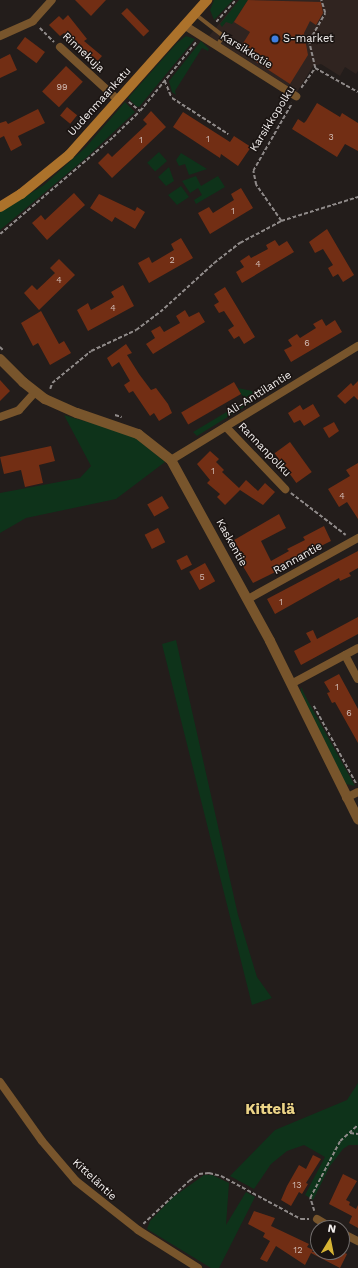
<!DOCTYPE html>
<html>
<head>
<meta charset="utf-8">
<style>
	body { margin:0 }
	#map { position:relative; width:358px; height:1268px; overflow:hidden; background:#231d1b; font-family:"Work Sans",sans-serif }
	div>[style] { position:absolute }
	.built>* { inset:0; background:#302420 }
	.green>* { inset:0; background:#0e331a; transform-origin:0 0 }
	.building>* { inset:0; background:#722e14; transform-origin:0 0 }
	.path>* { height:1.5px; margin-top:-0.75px; transform-origin:0; background:repeating-linear-gradient(90deg,#8f8a89 0 4px,transparent 0 6px) }
	.service>* { height:4px; margin:-2px; padding:0 2px; transform-origin:2px; border-radius:2px; background:#78552c }
	.minor>* { height:8px; margin:-4px; padding:0 4px; transform-origin:4px; border-radius:4px; background:#78552c }
	.tertiary>* { height:10px; margin:-5px; padding:0 5px; transform-origin:5px; border-radius:5px; background:#78552c }
	.secondary>* { height:10px; margin:-5px; padding:0 5px; transform-origin:5px; border-radius:5px; background:#ac722b }
	.dots>* { width:11px; height:11px; translate:-50% -50%; box-sizing:border-box; border:2px solid #1a1412; border-radius:50% }
	span { translate:-50% -50%; white-space:nowrap; text-align:center; line-height:1.15; -webkit-text-stroke:3px #1a1412; paint-order:stroke }
	.number-label { font-size:9px; color:#d2beb7 }
	.number-label span { -webkit-text-stroke-width:0 }
	.poi-label { font-size:11px; color:#f2eeed }
	.left { translate:0 -50%; text-align:left }
	.street-label { font-size:11px; color:#f2eeed }
	.district-label { font-size:15px; color:#ecd487; font-weight:700 }
	.north { position:absolute; left:310px; top:1220px; width:40px; height:40px; box-sizing:border-box; background:#1a1412; border:1px solid #706b6a; border-radius:50%; rotate:10deg; font-size:11px; font-weight:700; line-height:16px; text-align:center; color:#f2eeed }
	.north::after { content:''; display:block; margin:auto; width:14px; height:18px; background:#d7b434; clip-path:polygon(50% 0,100% 100%,50% 72%,0 100%) }
</style>
</head>
<body>
<div id="map">
	<div class="built">
		<i style="clip-path:polygon(239px 0,358px 0,358px 71px,356px 74px,345px 67px,340px 76px,321px 64px,313px 66px,297px 92px,209px 36px)"></i>
	</div>
	<div class="green">
		<i style="clip-path:polygon(214px 0,233px 0,214px 20px,210px 10px)"></i>
		<i style="clip-path:polygon(239px 0,248px 0,232px 24px,226px 22px,222px 27px,220px 24px)"></i>
		<i style="clip-path:polygon(186px 36px,195px 39px,139px 107px,136px 106px,128px 98px,177px 43px)"></i>
		<i style="clip-path:polygon(201px 41px,209px 49px,208px 51px,202px 48px,175px 91px,176px 95px,172px 92px,169px 81px)"></i>
		<i style="clip-path:polygon(125px 102px,135px 112px,87px 157px,0 230px,0 212px,44px 185px,86px 147px)"></i>
		<i style="left:159px;top:152px;width:12px;height:16px;rotate:48deg"></i>
		<i style="clip-path:polygon(181px 153px,207px 169px,189px 175px,185px 164px,179px 166px,176px 160px)"></i>
		<i style="clip-path:polygon(169px 167px,174px 181px,166px 186px,158px 177px)"></i>
		<i style="clip-path:polygon(196px 176px,201px 186px,218px 176px,225px 187px,196px 204px,194px 200px,202px 195px,198px 188px,190px 193px,182px 181px)"></i>
		<i style="clip-path:polygon(181px 186px,189px 197px,177px 205px,168px 195px)"></i>
		<i style="clip-path:polygon(238px 388px,252px 391px,255px 400px,197px 436px,193px 432px,245px 401px)"></i>
		<i style="clip-path:polygon(64px 415px,132px 435px,165px 462px,116px 499px,26px 518px,0 533px,0 493px,80px 478px,91px 466px)"></i>
		<i style="clip-path:polygon(176px 640px,238px 915px,257px 977px,272px 998px,252px 1005px,162px 644px)"></i>
		<i style="clip-path:polygon(301px 687px,308px 701px,355px 786px,346px 784px,301px 693px)"></i>
		<i style="clip-path:polygon(358px 1083px,358px 1145px,349px 1145px,343px 1149px,330px 1166px,313px 1200px,305px 1195px,325px 1157px,304px 1145px,287px 1151px,271px 1164px,254px 1189px,230px 1176px,275px 1130px,347px 1100px)"></i>
		<i style="clip-path:polygon(204px 1175px,212px 1175px,229px 1183px,226px 1225px,246px 1192px,255px 1197px,219px 1268px,211px 1268px,147px 1229px,150px 1221px,172px 1198px)"></i>
	</div>
	<div class="building">
		<i style="clip-path:polygon(75px 0,106px 0,91px 16px)"></i>
		<i style="clip-path:polygon(248px 0,321px 2px,323px 13px,316px 25px,310px 21px,304px 33px,308px 55px,290px 84px,244px 54px,247px 49px,242px 45px,250px 32px,234px 22px)"></i>
		<i style="left:127px;top:8px;width:32px;height:8px;rotate:46deg"></i>
		<i style="clip-path:polygon(68px 15px,87px 39px,84px 41px,102px 56px,94px 65px,64px 33px,60px 36px,49px 25px,59px 16px,63px 20px)"></i>
		<i style="left:25px;top:37px;width:25px;height:14px;rotate:37deg"></i>
		<i style="clip-path:polygon(10px 54px,17px 70px,0 78px,0 59px)"></i>
		<i style="left:66px;top:66px;width:23px;height:35px;rotate:43deg"></i>
		<i style="clip-path:polygon(317px 103px,340px 117px,342px 113px,358px 123px,358px 151px,345px 144px,337px 157px,292px 129px,298px 119px,304px 123px,306px 121px)"></i>
		<i style="left:67px;top:107px;width:13px;height:11px;rotate:39deg"></i>
		<i style="clip-path:polygon(38px 109px,45px 123px,18px 136px,22px 145px,11px 151px,4px 136px,0 138px,0 123px,6px 121px,8px 124px)"></i>
		<i style="clip-path:polygon(151px 111px,166px 127px,112px 178px,98px 163px,108px 153px,112px 157px,147px 124px,143px 120px)"></i>
		<i style="clip-path:polygon(183px 112px,230px 142px,234px 136px,251px 147px,238px 166px,221px 154px,220px 158px,173px 127px)"></i>
		<i style="clip-path:polygon(241px 188px,253px 208px,210px 234px,198px 213px,209px 207px,213px 213px,234px 200px,231px 194px)"></i>
		<i style="clip-path:polygon(74px 193px,85px 205px,47px 240px,32px 223px,41px 215px,45px 220px)"></i>
		<i style="clip-path:polygon(99px 194px,135px 211px,137px 207px,145px 212px,135px 229px,115px 217px,112px 222px,90px 208px)"></i>
		<i style="clip-path:polygon(327px 229px,354px 275px,343px 282px,338px 274px,333px 277px,328px 268px,333px 265px,323px 249px,315px 253px,309px 242px)"></i>
		<i style="clip-path:polygon(181px 238px,193px 258px,149px 283px,138px 263px,149px 257px,152px 263px,174px 250px,171px 244px)"></i>
		<i style="clip-path:polygon(275px 240px,279px 246px,287px 241px,294px 252px,242px 283px,236px 272px,244px 267px,240px 261px,249px 255px,251px 258px,268px 249px,266px 245px)"></i>
		<i style="clip-path:polygon(59px 259px,75px 275px,39px 310px,24px 293px,32px 285px,37px 290px,55px 273px,50px 268px)"></i>
		<i style="clip-path:polygon(123px 285px,134px 306px,88px 331px,77px 310px,88px 303px,91px 310px,114px 297px,111px 292px)"></i>
		<i style="clip-path:polygon(225px 287px,255px 337px,244px 344px,239px 336px,234px 339px,228px 330px,234px 326px,224px 311px,219px 313px,214px 305px,219px 302px,214px 294px)"></i>
		<i style="clip-path:polygon(185px 310px,189px 317px,199px 312px,205px 322px,153px 354px,146px 344px,155px 338px,151px 331px,160px 326px,164px 332px,180px 323px,176px 316px)"></i>
		<i style="clip-path:polygon(41px 311px,59px 344px,64px 341px,71px 353px,50px 365px,38px 343px,33px 346px,21px 323px)"></i>
		<i style="clip-path:polygon(322px 319px,326px 326px,335px 320px,342px 332px,291px 362px,284px 350px,292px 346px,288px 340px,297px 334px,300px 338px,316px 328px,313px 324px)"></i>
		<i style="clip-path:polygon(126px 344px,132px 353px,127px 355px,139px 374px,151px 390px,156px 388px,168px 404px,172px 413px,159px 421px,154px 413px,150px 416px,133px 391px,129px 393px,124px 385px,130px 381px,119px 362px,112px 367px,107px 358px)"></i>
		<i style="clip-path:polygon(0 380px,10px 391px,0 401px)"></i>
		<i style="clip-path:polygon(358px 381px,358px 400px,354px 396px,345px 404px,337px 396px,351px 383px,353px 386px)"></i>
		<i style="left:234px;top:382px;width:14px;height:61px;rotate:60deg"></i>
		<i style="clip-path:polygon(313px 404px,320px 416px,304px 426px,300px 420px,294px 423px,288px 413px,300px 405px,303px 410px)"></i>
		<i style="clip-path:polygon(334px 422px,339px 431px,329px 438px,323px 428px)"></i>
		<i style="left:290px;top:442px;width:37px;height:19px;rotate:54deg"></i>
		<i style="clip-path:polygon(51px 446px,55px 461px,39px 465px,43px 483px,25px 487px,21px 470px,4px 474px,0 457px)"></i>
		<i style="clip-path:polygon(210px 451px,219px 459px,216px 462px,224px 470px,222px 472px,239px 488px,246px 480px,258px 491px,265px 483px,275px 492px,263px 505px,240px 490px,225px 505px,217px 497px,220px 494px,207px 483px,210px 480px,197px 464px)"></i>
		<i style="clip-path:polygon(358px 463px,358px 519px,347px 502px,339px 507px,328px 489px,350px 476px,346px 470px)"></i>
		<i style="left:162px;top:496px;width:14px;height:17px;rotate:60deg"></i>
		<i style="clip-path:polygon(279px 514px,286px 528px,261px 541px,271px 561px,289px 551px,287px 549px,305px 540px,303px 537px,324px 526px,331px 541px,313px 550px,314px 553px,253px 583px,229px 543px)"></i>
		<i style="left:158px;top:528px;width:16px;height:15px;rotate:63deg"></i>
		<i style="clip-path:polygon(358px 551px,358px 568px,349px 573px,351px 576px,340px 581px,339px 578px,275px 614px,267px 599px)"></i>
		<i style="left:187px;top:555px;width:11px;height:12px;rotate:63deg"></i>
		<i style="left:205px;top:563px;width:21px;height:18px;rotate:61deg"></i>
		<i style="clip-path:polygon(358px 617px,358px 634px,301px 665px,294px 651px,311px 642px,306px 633px,313px 630px,317px 639px)"></i>
		<i style="clip-path:polygon(339px 674px,358px 709px,358px 743px,335px 702px,332px 703px,327px 693px,330px 692px,324px 682px)"></i>
		<i style="clip-path:polygon(313px 1155px,321px 1159px,306px 1183px,308px 1184px,302px 1194px,299px 1192px,291px 1206px,281px 1200px,287px 1186px,299px 1165px,306px 1169px)"></i>
		<i style="clip-path:polygon(343px 1174px,357px 1181px,346px 1200px,350px 1202px,349px 1205px,356px 1209px,358px 1205px,358px 1228px,349px 1223px,352px 1216px,329px 1204px)"></i>
		<i style="clip-path:polygon(254px 1211px,275px 1218px,271px 1226px,309px 1244px,307px 1247px,313px 1250px,312px 1252px,343px 1252px,347px 1254px,340px 1268px,311px 1253px,305px 1265px,276px 1246px,267px 1262px,260px 1259px,270px 1241px,263px 1237px,265px 1233px,248px 1224px)"></i>
	</div>
	<div class="path">
		<i style="left:216px;top:22px;width:30px;rotate:-48deg"></i>
		<i style="left:40px;top:28px;width:20px;rotate:45deg"></i>
		<i style="left:315px;top:68px;width:28px;rotate:-103deg"></i>
		<i style="left:309px;top:41px;width:32px;rotate:-60deg"></i>
		<i style="left:325px;top:13px;width:14px;rotate:-107deg"></i>
		<i style="left:165px;top:81px;width:18px;rotate:68deg"></i>
		<i style="left:172px;top:98px;width:67px;rotate:32.7deg"></i>
		<i style="left:301px;top:88px;width:24px;rotate:-55deg"></i>
		<i style="left:315px;top:68px;width:49px;rotate:29.2deg"></i>
		<i style="left:129px;top:102px;width:14px;rotate:39deg"></i>
		<i style="left:281px;top:221px;width:44px;rotate:-124.8deg"></i>
		<i style="left:256px;top:185px;width:14px;rotate:-102deg"></i>
		<i style="left:253px;top:171px;width:78px;rotate:-60.2deg"></i>
		<i style="left:0;top:234px;width:149px;rotate:-40.6deg"></i>
		<i style="left:113px;top:137px;width:37px;rotate:-44deg"></i>
		<i style="left:140px;top:111px;width:89px;rotate:-50.9deg"></i>
		<i style="left:0;top:347px;width:4px;rotate:45deg"></i>
		<i style="left:50px;top:389px;width:6px;rotate:-72deg"></i>
		<i style="left:52px;top:383px;width:50px;rotate:-39.4deg"></i>
		<i style="left:91px;top:351px;width:50px;rotate:-25deg"></i>
		<i style="left:136px;top:330px;width:30px;rotate:-37deg"></i>
		<i style="left:160px;top:312px;width:73px;rotate:-42.2deg"></i>
		<i style="left:214px;top:263px;width:33px;rotate:-38deg"></i>
		<i style="left:240px;top:243px;width:47px;rotate:-28.2deg"></i>
		<i style="left:281px;top:221px;width:81px;rotate:-17.3deg"></i>
		<i style="left:115px;top:415px;width:7px;rotate:16deg"></i>
		<i style="left:291px;top:493px;width:69px;rotate:37.4deg"></i>
		<i style="left:314px;top:706px;width:88px;rotate:61.4deg"></i>
		<i style="left:350px;top:1133px;width:8px;rotate:7deg"></i>
		<i style="left:314px;top:1211px;width:14px;rotate:-107deg"></i>
		<i style="left:310px;top:1198px;width:64px;rotate:-62.2deg"></i>
		<i style="left:340px;top:1141px;width:24px;rotate:-42deg"></i>
		<i style="left:143px;top:1224px;width:63px;rotate:-43.1deg"></i>
		<i style="left:189px;top:1181px;width:12px;rotate:-35deg"></i>
		<i style="left:199px;top:1174px;width:10px;rotate:-6deg"></i>
		<i style="left:209px;top:1173px;width:12px;rotate:14deg"></i>
		<i style="left:221px;top:1176px;width:91px;rotate:28.3deg"></i>
		<i style="left:301px;top:1219px;width:8px"></i>
	</div>
	<div class="service">
		<i style="left:195px;top:14px;width:36px;rotate:38deg"></i>
		<i style="left:223px;top:36px;width:12px;rotate:121deg"></i>
	</div>
	<div class="minor">
		<i style="left:184px;top:25px;width:133px;rotate:32.4deg"></i>
		<i style="left:0;top:36px;width:36px;rotate:-24deg"></i>
		<i style="left:33px;top:21px;width:28px;rotate:-48deg"></i>
		<i style="left:60px;top:47px;width:79px;rotate:42.4deg"></i>
		<i style="left:0;top:417px;width:20px;rotate:-20deg"></i>
		<i style="left:19px;top:410px;width:24px;rotate:-48deg"></i>
		<i style="left:226px;top:427px;width:86px;rotate:46.4deg"></i>
		<i style="left:171px;top:460px;width:219px;rotate:-31.4deg"></i>
		<i style="left:248px;top:599px;width:126px;rotate:-29deg"></i>
		<i style="left:345px;top:655px;width:27px;rotate:62deg"></i>
		<i style="left:291px;top:684px;width:76px;rotate:-28.2deg"></i>
		<i style="left:346px;top:798px;width:13px;rotate:-27deg"></i>
		<i style="left:0;top:1082px;width:72px;rotate:54.6deg"></i>
		<i style="left:42px;top:1141px;width:52px;rotate:49.6deg"></i>
		<i style="left:76px;top:1181px;width:79px;rotate:38.3deg"></i>
		<i style="left:138px;top:1230px;width:71px;rotate:32.3deg"></i>
		<i style="left:317px;top:1219px;width:17px;rotate:31deg"></i>
		<i style="left:342px;top:1233px;width:18px;rotate:27deg"></i>
	</div>
	<div class="tertiary">
		<i style="left:0;top:359px;width:33px;rotate:45deg"></i>
		<i style="left:23px;top:382px;width:28px;rotate:38deg"></i>
		<i style="left:45px;top:399px;width:35px;rotate:24deg"></i>
		<i style="left:77px;top:413px;width:65px;rotate:19deg"></i>
		<i style="left:138px;top:434px;width:42px;rotate:38.2deg"></i>
		<i style="left:171px;top:460px;width:206px;rotate:61.3deg"></i>
		<i style="left:270px;top:641px;width:199px;rotate:63.7deg"></i>
	</div>
	<div class="secondary">
		<i style="left:0;top:207px;width:25px;rotate:-32deg"></i>
		<i style="left:21px;top:194px;width:62px;rotate:-39.1deg"></i>
		<i style="left:69px;top:155px;width:208px;rotate:-48.3deg"></i>
	</div>
	<div class="dots">
		<i style="left:275px;top:39px;background:#3f7fe0"></i>
	</div>
	<div class="number-label">
		<span style="left:62px;top:87px">99</span>
		<span style="left:331px;top:137px">3</span>
		<span style="left:208px;top:139px">1</span>
		<span style="left:141px;top:140px">1</span>
		<span style="left:233px;top:211px">1</span>
		<span style="left:172px;top:260px">2</span>
		<span style="left:258px;top:264px">4</span>
		<span style="left:59px;top:280px">4</span>
		<span style="left:113px;top:308px">4</span>
		<span style="left:307px;top:343px">6</span>
		<span style="left:213px;top:471px">1</span>
		<span style="left:342px;top:496px">4</span>
		<span style="left:202px;top:577px">5</span>
		<span style="left:281px;top:602px">1</span>
		<span style="left:337px;top:687px">1</span>
		<span style="left:349px;top:713px">6</span>
		<span style="left:297px;top:1185px">13</span>
		<span style="left:298px;top:1250px">12</span>
	</div>
	<div class="poi-label">
		<span class="left" style="left:283px;top:39px">S-market</span>
	</div>
	<div class="street-label">
		<span style="left:246px;top:51px;rotate:32deg">Karsikkotie</span>
		<span style="left:83px;top:53px;rotate:43deg">Rinnekuja</span>
		<span style="left:100px;top:102px;rotate:-48deg">Uudenmaankatu</span>
		<span style="left:273px;top:119px;rotate:-58deg">Karsikkopolku</span>
		<span style="left:259px;top:394px;rotate:-32deg">Ali-Anttilantie</span>
		<span style="left:264px;top:450px;rotate:46deg">Rannanpolku</span>
		<span style="left:231px;top:543px;rotate:61deg">Kaskentie</span>
		<span style="left:298px;top:559px;rotate:-29deg">Rannantie</span>
		<span style="left:94px;top:1180px;rotate:43deg">Kitteläntie</span>
	</div>
	<div class="district-label">
		<span style="left:270px;top:1110px">Kittelä</span>
	</div>
	<div class="north">N</div>
</div>
</body>
</html>
